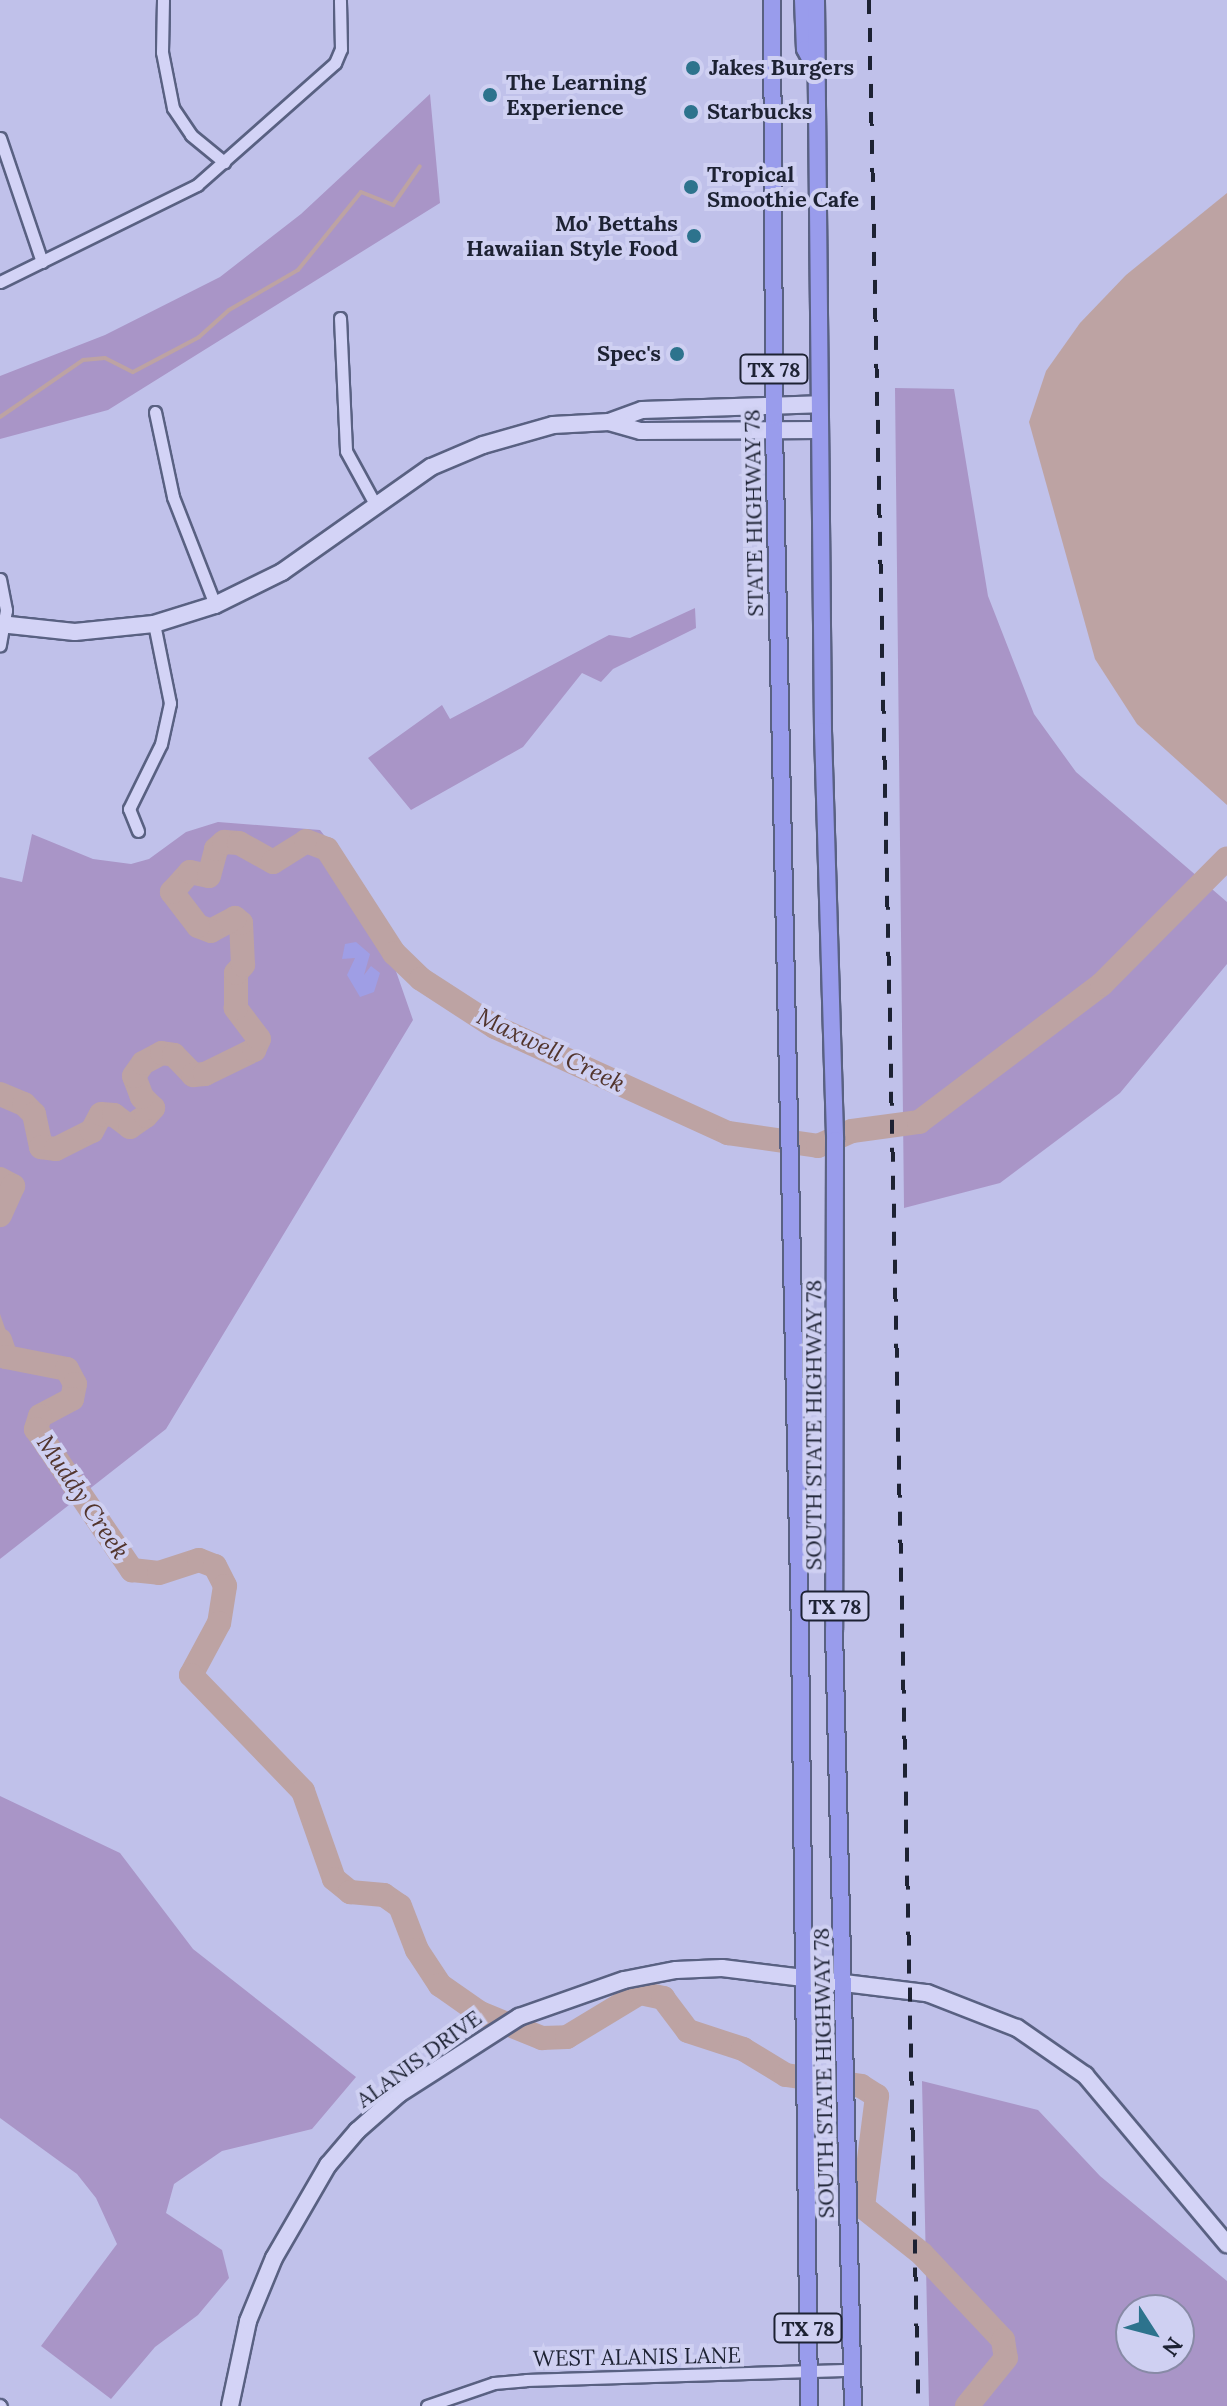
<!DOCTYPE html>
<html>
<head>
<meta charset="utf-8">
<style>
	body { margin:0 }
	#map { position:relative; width:1227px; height:2406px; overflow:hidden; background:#c0c1ea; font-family:Lora,serif }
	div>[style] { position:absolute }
	.green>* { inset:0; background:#a995c7 }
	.sand>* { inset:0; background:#9f9ee5 }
	.water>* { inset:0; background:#bda3a3 }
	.stream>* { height:4px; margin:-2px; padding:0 2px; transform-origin:2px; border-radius:2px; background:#bda3a3 }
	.river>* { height:24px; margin:-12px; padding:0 12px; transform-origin:12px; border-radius:12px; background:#bda3a3 }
	.roads { filter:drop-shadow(2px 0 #596182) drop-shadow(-2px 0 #596182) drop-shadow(0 2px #596182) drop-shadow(0 -2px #596182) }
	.street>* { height:11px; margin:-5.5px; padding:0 5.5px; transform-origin:5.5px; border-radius:5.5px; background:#d3d3f6 }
	.secondary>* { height:16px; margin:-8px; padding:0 8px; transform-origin:8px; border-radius:8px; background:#d3d3f6 }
	.primary>* { height:16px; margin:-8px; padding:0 8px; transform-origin:8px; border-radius:8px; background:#999cec }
	.rail>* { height:4px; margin-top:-2px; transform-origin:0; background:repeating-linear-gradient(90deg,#1d2233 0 14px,transparent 0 28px) }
	.dots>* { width:22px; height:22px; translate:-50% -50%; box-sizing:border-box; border:4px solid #cfd0f2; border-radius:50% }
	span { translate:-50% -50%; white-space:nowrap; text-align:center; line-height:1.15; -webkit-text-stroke:8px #cfd0f2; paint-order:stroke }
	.shield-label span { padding:2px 6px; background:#cfd0f2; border:2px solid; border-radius:6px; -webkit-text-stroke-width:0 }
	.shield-label { font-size:20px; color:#1d2233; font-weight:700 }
	.poi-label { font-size:22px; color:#1d2233; font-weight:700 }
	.left { translate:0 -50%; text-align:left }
	.right { translate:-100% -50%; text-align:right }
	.street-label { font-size:22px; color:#1d2233 }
	.water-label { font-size:24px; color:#52352d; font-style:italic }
	.north { position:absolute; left:1115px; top:2294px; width:80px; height:80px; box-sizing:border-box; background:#cfd0f2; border:2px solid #888aa6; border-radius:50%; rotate:126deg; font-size:22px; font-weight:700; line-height:32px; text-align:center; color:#1d2233 }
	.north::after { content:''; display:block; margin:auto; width:28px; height:36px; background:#2d738d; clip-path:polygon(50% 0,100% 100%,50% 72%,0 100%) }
</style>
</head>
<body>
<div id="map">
	<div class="green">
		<i style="clip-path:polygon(430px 94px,440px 203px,108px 410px,0 439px,0 376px,105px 335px,220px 277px,301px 214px)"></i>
		<i style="clip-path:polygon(895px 388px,954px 389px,988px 596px,1034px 714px,1076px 772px,1227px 902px,1227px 964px,1120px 1093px,1000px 1183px,904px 1208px)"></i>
		<i style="clip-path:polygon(695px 608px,696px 628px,613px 669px,601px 682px,582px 673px,523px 747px,411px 810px,368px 758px,442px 705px,450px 719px,609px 635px,630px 638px)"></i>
		<i style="clip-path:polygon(218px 822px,320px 830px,368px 891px,413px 1020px,166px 1429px,0 1559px,0 877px,22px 882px,32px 834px,93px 859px,131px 864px,149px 859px,186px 832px)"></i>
		<i style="clip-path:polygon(0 1796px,120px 1853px,193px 1949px,356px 2077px,312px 2129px,222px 2151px,174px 2184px,166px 2213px,222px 2250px,229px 2278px,198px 2315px,155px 2347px,111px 2399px,41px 2346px,117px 2244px,96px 2198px,77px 2174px,0 2118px)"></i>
		<i style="clip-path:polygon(evenodd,922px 2081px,1038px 2110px,1100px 2176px,1227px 2281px,1227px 2406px,929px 2406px,922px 2081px,1131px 2310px,1179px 2310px,1179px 2358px,1131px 2358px,1131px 2310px)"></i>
	</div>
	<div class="sand">
		<i style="clip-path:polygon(356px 942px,370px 954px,364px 975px,371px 966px,380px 973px,374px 992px,360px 997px,347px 975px,355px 958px,342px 959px,345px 944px)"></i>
	</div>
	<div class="water">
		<i style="clip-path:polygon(1227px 193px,1227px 805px,1137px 724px,1095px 659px,1029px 422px,1046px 371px,1080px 323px,1126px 275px)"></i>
		<i style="clip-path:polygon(0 1314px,13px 1351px,0 1363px)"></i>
	</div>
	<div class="stream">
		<i style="left:0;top:417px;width:101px;rotate:-34.5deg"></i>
		<i style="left:83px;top:360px;width:22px;rotate:-5deg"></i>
		<i style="left:105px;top:358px;width:31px;rotate:27deg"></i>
		<i style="left:133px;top:372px;width:75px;rotate:-27.9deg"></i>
		<i style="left:199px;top:337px;width:40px;rotate:-42deg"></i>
		<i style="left:229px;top:310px;width:80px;rotate:-30.1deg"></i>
		<i style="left:298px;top:270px;width:100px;rotate:-51.1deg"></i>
		<i style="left:361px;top:192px;width:35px;rotate:22deg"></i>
		<i style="left:393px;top:205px;width:47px;rotate:-55.3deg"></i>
	</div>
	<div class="river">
		<i style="left:0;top:1094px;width:26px;rotate:23deg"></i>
		<i style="left:24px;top:1104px;width:14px;rotate:45deg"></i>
		<i style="left:34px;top:1114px;width:34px;rotate:78deg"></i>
		<i style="left:41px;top:1147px;width:15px;rotate:8deg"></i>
		<i style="left:56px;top:1149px;width:40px;rotate:-26.6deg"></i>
		<i style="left:92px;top:1131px;width:19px;rotate:-62deg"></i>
		<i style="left:101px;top:1114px;width:13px;rotate:4deg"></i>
		<i style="left:114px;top:1115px;width:20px;rotate:37deg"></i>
		<i style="left:130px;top:1127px;width:19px;rotate:-35deg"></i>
		<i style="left:146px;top:1116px;width:11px;rotate:-49deg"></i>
		<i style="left:153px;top:1108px;width:16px;rotate:-135deg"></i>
		<i style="left:142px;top:1097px;width:22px;rotate:-111deg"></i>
		<i style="left:134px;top:1076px;width:16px;rotate:-55deg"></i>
		<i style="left:143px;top:1063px;width:21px;rotate:-28deg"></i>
		<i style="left:162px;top:1053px;width:12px;rotate:9deg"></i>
		<i style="left:174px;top:1055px;width:28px;rotate:46deg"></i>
		<i style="left:193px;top:1075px;width:12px;rotate:-5deg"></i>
		<i style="left:205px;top:1074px;width:55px;rotate:-26.1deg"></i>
		<i style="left:254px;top:1050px;width:12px;rotate:-66deg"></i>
		<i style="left:259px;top:1039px;width:39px;rotate:-127deg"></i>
		<i style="left:236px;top:1008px;width:35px;rotate:-90deg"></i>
		<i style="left:236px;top:973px;width:11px;rotate:-49deg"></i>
		<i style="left:243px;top:965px;width:42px;rotate:-92.7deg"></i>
		<i style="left:241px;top:923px;width:8px;rotate:-140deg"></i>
		<i style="left:235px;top:918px;width:27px;rotate:152deg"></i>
		<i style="left:211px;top:931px;width:14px;rotate:-159deg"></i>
		<i style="left:198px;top:926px;width:43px;rotate:-127.4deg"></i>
		<i style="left:172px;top:892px;width:27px;rotate:-48deg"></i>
		<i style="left:190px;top:872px;width:19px;rotate:12deg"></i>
		<i style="left:209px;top:876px;width:28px;rotate:-75deg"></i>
		<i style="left:216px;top:849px;width:11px;rotate:-41deg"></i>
		<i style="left:224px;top:842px;width:15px;rotate:4deg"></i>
		<i style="left:239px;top:843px;width:39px;rotate:29deg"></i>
		<i style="left:273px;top:862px;width:39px;rotate:-32deg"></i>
		<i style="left:306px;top:841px;width:22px;rotate:21deg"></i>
		<i style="left:327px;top:849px;width:124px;rotate:57.2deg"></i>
		<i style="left:394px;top:953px;width:37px;rotate:44deg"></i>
		<i style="left:421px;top:979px;width:88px;rotate:33deg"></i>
		<i style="left:495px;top:1027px;width:256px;rotate:24.5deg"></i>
		<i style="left:728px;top:1133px;width:91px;rotate:8.2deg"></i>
		<i style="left:818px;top:1146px;width:37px;rotate:-24deg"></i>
		<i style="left:852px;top:1131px;width:68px;rotate:-7.7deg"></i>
		<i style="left:919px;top:1122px;width:229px;rotate:-37deg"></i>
		<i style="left:1102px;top:984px;width:177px;rotate:-45.2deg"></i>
		<i style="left:0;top:1179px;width:15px;rotate:28deg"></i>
		<i style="left:13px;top:1186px;width:32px;rotate:114deg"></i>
		<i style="left:0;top:1340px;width:18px;rotate:71deg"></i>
		<i style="left:6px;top:1357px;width:62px;rotate:11.1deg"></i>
		<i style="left:67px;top:1369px;width:17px;rotate:62deg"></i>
		<i style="left:75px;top:1384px;width:15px;rotate:101deg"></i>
		<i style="left:72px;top:1399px;width:36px;rotate:152deg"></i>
		<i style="left:40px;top:1416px;width:14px;rotate:107deg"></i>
		<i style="left:36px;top:1429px;width:171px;rotate:55.8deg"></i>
		<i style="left:132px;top:1570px;width:27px;rotate:6deg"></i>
		<i style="left:159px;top:1573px;width:42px;rotate:-18deg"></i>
		<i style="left:199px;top:1560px;width:17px;rotate:21deg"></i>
		<i style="left:215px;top:1566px;width:22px;rotate:63deg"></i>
		<i style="left:225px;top:1586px;width:37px;rotate:99deg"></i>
		<i style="left:219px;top:1623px;width:59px;rotate:118.3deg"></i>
		<i style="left:191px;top:1675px;width:161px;rotate:46deg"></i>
		<i style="left:303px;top:1791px;width:93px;rotate:70.6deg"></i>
		<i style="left:334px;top:1879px;width:21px;rotate:39deg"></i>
		<i style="left:350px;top:1892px;width:34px;rotate:5deg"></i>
		<i style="left:384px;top:1895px;width:19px;rotate:35deg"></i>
		<i style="left:400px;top:1906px;width:47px;rotate:68.9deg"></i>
		<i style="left:417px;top:1950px;width:42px;rotate:56.7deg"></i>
		<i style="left:440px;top:1985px;width:49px;rotate:35deg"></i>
		<i style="left:480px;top:2013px;width:67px;rotate:22deg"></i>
		<i style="left:542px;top:2038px;width:25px;rotate:-2deg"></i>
		<i style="left:567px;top:2037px;width:85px;rotate:-31.1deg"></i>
		<i style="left:640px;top:1993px;width:24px;rotate:12deg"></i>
		<i style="left:663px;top:1998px;width:41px;rotate:52.9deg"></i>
		<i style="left:688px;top:2031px;width:58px;rotate:18.1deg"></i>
		<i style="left:743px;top:2049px;width:50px;rotate:31.2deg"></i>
		<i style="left:786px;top:2075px;width:76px;rotate:8.3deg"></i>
		<i style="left:861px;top:2086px;width:19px;rotate:32deg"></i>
		<i style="left:877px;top:2096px;width:112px;rotate:97.2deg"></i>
		<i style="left:863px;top:2207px;width:75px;rotate:38.5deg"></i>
		<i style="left:922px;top:2254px;width:118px;rotate:46.7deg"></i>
		<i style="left:1003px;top:2340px;width:18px;rotate:81deg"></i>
		<i style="left:1006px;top:2358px;width:62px;rotate:129.1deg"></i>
	</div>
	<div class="roads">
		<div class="street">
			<i style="left:163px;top:0;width:52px;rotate:91.1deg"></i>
			<i style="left:162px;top:52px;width:57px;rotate:78.9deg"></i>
			<i style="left:173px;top:108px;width:32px;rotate:56deg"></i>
			<i style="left:191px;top:135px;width:43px;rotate:39.3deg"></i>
			<i style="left:0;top:138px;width:131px;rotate:71.3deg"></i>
			<i style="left:0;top:282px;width:220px;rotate:-26.2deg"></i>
			<i style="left:197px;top:185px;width:184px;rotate:-41.5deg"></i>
			<i style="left:335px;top:63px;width:15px;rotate:-67deg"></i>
			<i style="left:341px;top:49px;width:49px;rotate:-91.2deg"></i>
			<i style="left:340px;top:318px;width:133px;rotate:87.4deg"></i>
			<i style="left:346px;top:451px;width:60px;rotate:61.3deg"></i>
			<i style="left:155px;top:412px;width:87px;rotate:78deg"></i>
			<i style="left:173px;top:497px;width:116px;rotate:68.7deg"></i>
			<i style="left:0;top:579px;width:32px;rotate:79deg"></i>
			<i style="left:6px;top:610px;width:36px;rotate:100deg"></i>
			<i style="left:138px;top:831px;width:24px;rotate:-112deg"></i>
			<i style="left:129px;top:809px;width:72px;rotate:-63.8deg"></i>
			<i style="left:161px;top:744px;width:42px;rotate:-77.6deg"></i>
			<i style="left:170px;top:703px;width:81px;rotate:-101.4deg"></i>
			<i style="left:0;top:2405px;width:1px;rotate:45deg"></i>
			<i style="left:427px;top:2406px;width:71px;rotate:-18.9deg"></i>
			<i style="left:494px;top:2383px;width:32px;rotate:-5deg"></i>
			<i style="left:526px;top:2380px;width:326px;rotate:-1.8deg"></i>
		</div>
		<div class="secondary">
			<i style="left:609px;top:422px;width:35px;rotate:-20deg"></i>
			<i style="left:642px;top:410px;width:177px;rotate:-1.9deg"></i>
			<i style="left:0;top:624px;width:75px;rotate:6.1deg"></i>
			<i style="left:75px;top:632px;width:79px;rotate:-5.8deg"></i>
			<i style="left:154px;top:624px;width:64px;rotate:-17.3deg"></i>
			<i style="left:215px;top:605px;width:75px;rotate:-26.2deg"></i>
			<i style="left:282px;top:572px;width:182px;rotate:-35.2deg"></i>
			<i style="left:431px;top:467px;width:56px;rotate:-22.9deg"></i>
			<i style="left:483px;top:445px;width:73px;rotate:-15.9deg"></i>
			<i style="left:553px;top:425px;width:56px;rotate:-3.1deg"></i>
			<i style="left:609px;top:422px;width:33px;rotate:16deg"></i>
			<i style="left:641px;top:431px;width:178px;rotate:-0.3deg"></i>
			<i style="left:230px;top:2406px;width:87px;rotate:-78deg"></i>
			<i style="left:248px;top:2321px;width:68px;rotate:-67.6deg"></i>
			<i style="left:274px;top:2258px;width:108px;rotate:-59.9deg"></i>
			<i style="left:328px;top:2165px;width:45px;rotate:-49.5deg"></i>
			<i style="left:357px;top:2131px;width:56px;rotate:-41.4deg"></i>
			<i style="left:399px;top:2094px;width:143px;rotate:-32.7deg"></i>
			<i style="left:519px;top:2017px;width:111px;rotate:-19.4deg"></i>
			<i style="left:624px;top:1980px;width:53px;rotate:-10.9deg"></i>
			<i style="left:676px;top:1970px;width:46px;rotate:-2.5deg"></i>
			<i style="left:722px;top:1968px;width:207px;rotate:7deg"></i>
			<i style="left:927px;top:1993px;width:97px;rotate:21.3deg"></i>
			<i style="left:1017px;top:2028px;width:83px;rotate:34.7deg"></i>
			<i style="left:1085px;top:2075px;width:221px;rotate:50deg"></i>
		</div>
		<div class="primary">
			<i style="left:772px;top:0;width:430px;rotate:89.7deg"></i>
			<i style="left:774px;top:430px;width:1202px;rotate:88.76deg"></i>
			<i style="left:800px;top:1632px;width:774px;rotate:89.33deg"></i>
			<i style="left:803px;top:0;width:49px;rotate:87.7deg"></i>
			<i style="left:805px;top:49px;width:21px;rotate:62deg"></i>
			<i style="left:816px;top:0;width:731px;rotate:89.45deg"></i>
			<i style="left:823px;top:731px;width:409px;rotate:88.3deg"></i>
			<i style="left:835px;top:1140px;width:490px;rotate:90.1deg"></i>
			<i style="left:834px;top:1630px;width:776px;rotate:88.6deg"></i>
		</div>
	</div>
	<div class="rail">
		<i style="left:869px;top:0;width:2406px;rotate:88.83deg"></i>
	</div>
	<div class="dots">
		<i style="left:693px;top:68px;background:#2d738d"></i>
		<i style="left:490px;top:95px;background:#2d738d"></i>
		<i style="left:691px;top:112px;background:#2d738d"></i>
		<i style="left:691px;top:187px;background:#2d738d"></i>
		<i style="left:694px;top:236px;background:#2d738d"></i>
		<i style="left:677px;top:354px;background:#2d738d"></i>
	</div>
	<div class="shield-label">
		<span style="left:774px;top:369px">TX 78</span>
		<span style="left:835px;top:1606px">TX 78</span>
		<span style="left:808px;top:2328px">TX 78</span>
	</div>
	<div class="poi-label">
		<span class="left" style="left:709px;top:68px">Jakes Burgers</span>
		<span class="left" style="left:506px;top:95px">The Learning<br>Experience</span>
		<span class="left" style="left:707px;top:112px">Starbucks</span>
		<span class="left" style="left:707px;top:187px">Tropical<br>Smoothie Cafe</span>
		<span class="right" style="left:678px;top:236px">Mo' Bettahs<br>Hawaiian Style Food</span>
		<span class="right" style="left:661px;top:354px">Spec's</span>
	</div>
	<div class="street-label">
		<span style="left:754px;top:513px;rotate:-91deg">STATE HIGHWAY 78</span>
		<span style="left:814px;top:1425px;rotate:-90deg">SOUTH STATE HIGHWAY 78</span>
		<span style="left:419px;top:2059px;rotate:-36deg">ALANIS DRIVE</span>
		<span style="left:824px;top:2073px;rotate:-91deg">SOUTH STATE HIGHWAY 78</span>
		<span style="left:637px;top:2357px;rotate:-1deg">WEST ALANIS LANE</span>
	</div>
	<div class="water-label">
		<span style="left:551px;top:1050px;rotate:26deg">Maxwell Creek</span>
		<span style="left:83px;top:1497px;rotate:56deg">Muddy Creek</span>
	</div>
	<div class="north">N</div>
</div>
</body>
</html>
